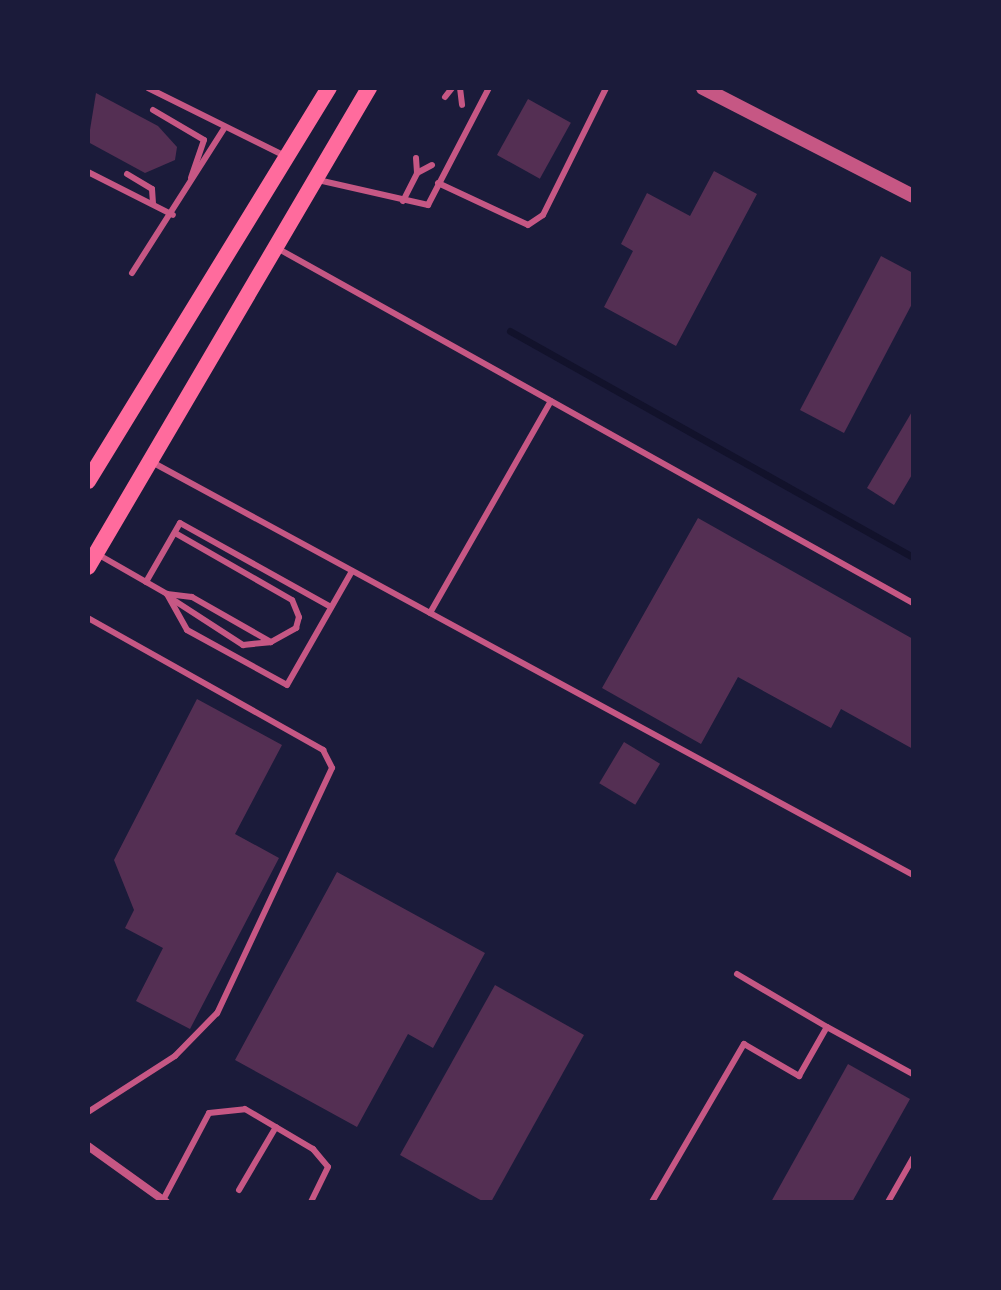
<!DOCTYPE html>
<html>
<head>
<meta charset="utf-8">
<style>
	body { margin:0 }
	#map { position:relative; width:1001px; height:1290px; overflow:hidden; background:#1b1b3a; font-family:Georgia,serif }
	div>[style] { position:absolute }
	.stream>* { height:7px; margin:-3.5px; padding:0 3.5px; transform-origin:3.5px; border-radius:3.5px; background:#12122b }
	.building>* { inset:0; background:#542f53; transform-origin:0 0 }
	.service>* { height:6px; margin:-3px; padding:0 3px; transform-origin:3px; border-radius:3px; background:#c65784 }
	.minor>* { height:8px; margin:-4px; padding:0 4px; transform-origin:4px; border-radius:4px; background:#c65784 }
	.tertiary>* { height:14px; margin:-7px; padding:0 7px; transform-origin:7px; border-radius:7px; background:#c65784 }
	.secondary>* { height:16px; margin:-8px; padding:0 8px; transform-origin:8px; border-radius:8px; background:#ff6b9d }
	span { translate:-50% -50%; white-space:nowrap; text-align:center; line-height:1.15; -webkit-text-stroke:6px #1b1b3a; paint-order:stroke }
	.frame { position:absolute; inset:0; border:90px solid #1b1b3a; pointer-events:none }
</style>
</head>
<body>
<div id="map">
	<div class="stream">
		<i style="left:510px;top:331px;width:462px;rotate:29.3deg"></i>
	</div>
	<div class="building">
		<i style="clip-path:polygon(96px 93px,158px 126px,177px 147px,175px 160px,145px 173px,88px 142px)"></i>
		<i style="left:528px;top:99px;width:49px;height:64px;rotate:29deg"></i>
		<i style="clip-path:polygon(714px 171px,757px 194px,676px 346px,604px 307px,633px 251px,621px 244px,647px 193px,690px 216px)"></i>
		<i style="clip-path:polygon(881px 256px,913px 273px,913px 302px,844px 433px,800px 410px)"></i>
		<i style="clip-path:polygon(913px 410px,913px 473px,894px 505px,867px 488px)"></i>
		<i style="clip-path:polygon(698px 518px,913px 639px,913px 749px,841px 709px,831px 728px,738px 677px,701px 744px,602px 688px)"></i>
		<i style="clip-path:polygon(197px 699px,282px 745px,235px 834px,279px 858px,190px 1029px,136px 1001px,163px 948px,125px 928px,134px 910px,114px 860px)"></i>
		<i style="left:624px;top:742px;width:42px;height:48px;rotate:31deg"></i>
		<i style="clip-path:polygon(337px 872px,485px 953px,433px 1048px,408px 1034px,357px 1127px,235px 1060px)"></i>
		<i style="clip-path:polygon(495px 985px,584px 1035px,491px 1202px,484px 1202px,400px 1155px)"></i>
		<i style="clip-path:polygon(848px 1064px,910px 1099px,852px 1202px,771px 1202px)"></i>
	</div>
	<div class="service">
		<i style="left:148px;top:88px;width:153px;rotate:26.4deg"></i>
		<i style="left:460px;top:88px;width:17px;rotate:83deg"></i>
		<i style="left:445px;top:97px;width:11px;rotate:-52deg"></i>
		<i style="left:153px;top:110px;width:59px;rotate:30.5deg"></i>
		<i style="left:204px;top:140px;width:40px;rotate:108.9deg"></i>
		<i style="left:416px;top:158px;width:15px;rotate:86deg"></i>
		<i style="left:88px;top:172px;width:95px;rotate:26.8deg"></i>
		<i style="left:127px;top:174px;width:29px;rotate:31deg"></i>
		<i style="left:152px;top:189px;width:15px;rotate:86deg"></i>
		<i style="left:318px;top:180px;width:113px;rotate:12.8deg"></i>
		<i style="left:428px;top:205px;width:132px;rotate:-62.5deg"></i>
		<i style="left:438px;top:183px;width:99px;rotate:25deg"></i>
		<i style="left:528px;top:225px;width:18px;rotate:-34deg"></i>
		<i style="left:543px;top:215px;width:142px;rotate:-63.6deg"></i>
		<i style="left:403px;top:201px;width:31px;rotate:-63deg"></i>
		<i style="left:417px;top:173px;width:17px;rotate:-28deg"></i>
		<i style="left:277px;top:248px;width:728px;rotate:29.17deg"></i>
		<i style="left:132px;top:273px;width:173px;rotate:-57.5deg"></i>
		<i style="left:150px;top:461px;width:868px;rotate:28.48deg"></i>
		<i style="left:99px;top:555px;width:78px;rotate:29.8deg"></i>
		<i style="left:167px;top:594px;width:41px;rotate:60.9deg"></i>
		<i style="left:187px;top:630px;width:114px;rotate:28.8deg"></i>
		<i style="left:287px;top:685px;width:131px;rotate:-60.3deg"></i>
		<i style="left:146px;top:582px;width:68px;rotate:-60deg"></i>
		<i style="left:180px;top:523px;width:173px;rotate:29.1deg"></i>
		<i style="left:167px;top:594px;width:25px;rotate:7deg"></i>
		<i style="left:192px;top:597px;width:91px;rotate:29.7deg"></i>
		<i style="left:271px;top:642px;width:29px;rotate:-29deg"></i>
		<i style="left:296px;top:628px;width:11px;rotate:-75deg"></i>
		<i style="left:299px;top:617px;width:18px;rotate:-112deg"></i>
		<i style="left:292px;top:600px;width:135px;rotate:-150.2deg"></i>
		<i style="left:172px;top:599px;width:85px;rotate:32.9deg"></i>
		<i style="left:243px;top:645px;width:27px;rotate:-6deg"></i>
		<i style="left:430px;top:613px;width:244px;rotate:-60.3deg"></i>
		<i style="left:88px;top:618px;width:270px;rotate:29.3deg"></i>
		<i style="left:323px;top:750px;width:20px;rotate:63deg"></i>
		<i style="left:332px;top:768px;width:271px;rotate:115.1deg"></i>
		<i style="left:217px;top:1013px;width:60px;rotate:134.3deg"></i>
		<i style="left:175px;top:1056px;width:103px;rotate:147.2deg"></i>
		<i style="left:737px;top:974px;width:104px;rotate:30.5deg"></i>
		<i style="left:239px;top:1190px;width:73px;rotate:-59.6deg"></i>
		<i style="left:163px;top:1200px;width:98px;rotate:-62.1deg"></i>
		<i style="left:209px;top:1113px;width:36px;rotate:-6deg"></i>
		<i style="left:245px;top:1109px;width:79px;rotate:30.5deg"></i>
		<i style="left:313px;top:1149px;width:23px;rotate:50deg"></i>
		<i style="left:328px;top:1167px;width:39px;rotate:116deg"></i>
		<i style="left:652px;top:1202px;width:183px;rotate:-59.8deg"></i>
		<i style="left:744px;top:1044px;width:64px;rotate:30.2deg"></i>
		<i style="left:799px;top:1076px;width:56px;rotate:-60.3deg"></i>
		<i style="left:827px;top:1027px;width:98px;rotate:28.7deg"></i>
		<i style="left:888px;top:1202px;width:51px;rotate:-60.4deg"></i>
	</div>
	<div class="minor">
		<i style="left:88px;top:1146px;width:96px;rotate:35.7deg"></i>
	</div>
	<div class="tertiary">
		<i style="left:703px;top:88px;width:236px;rotate:27.2deg"></i>
	</div>
	<div class="secondary">
		<i style="left:88px;top:481px;width:461px;rotate:-58.5deg"></i>
		<i style="left:88px;top:567px;width:555px;rotate:-59.6deg"></i>
	</div>
	<div class="frame"></div>
</div>
</body>
</html>
